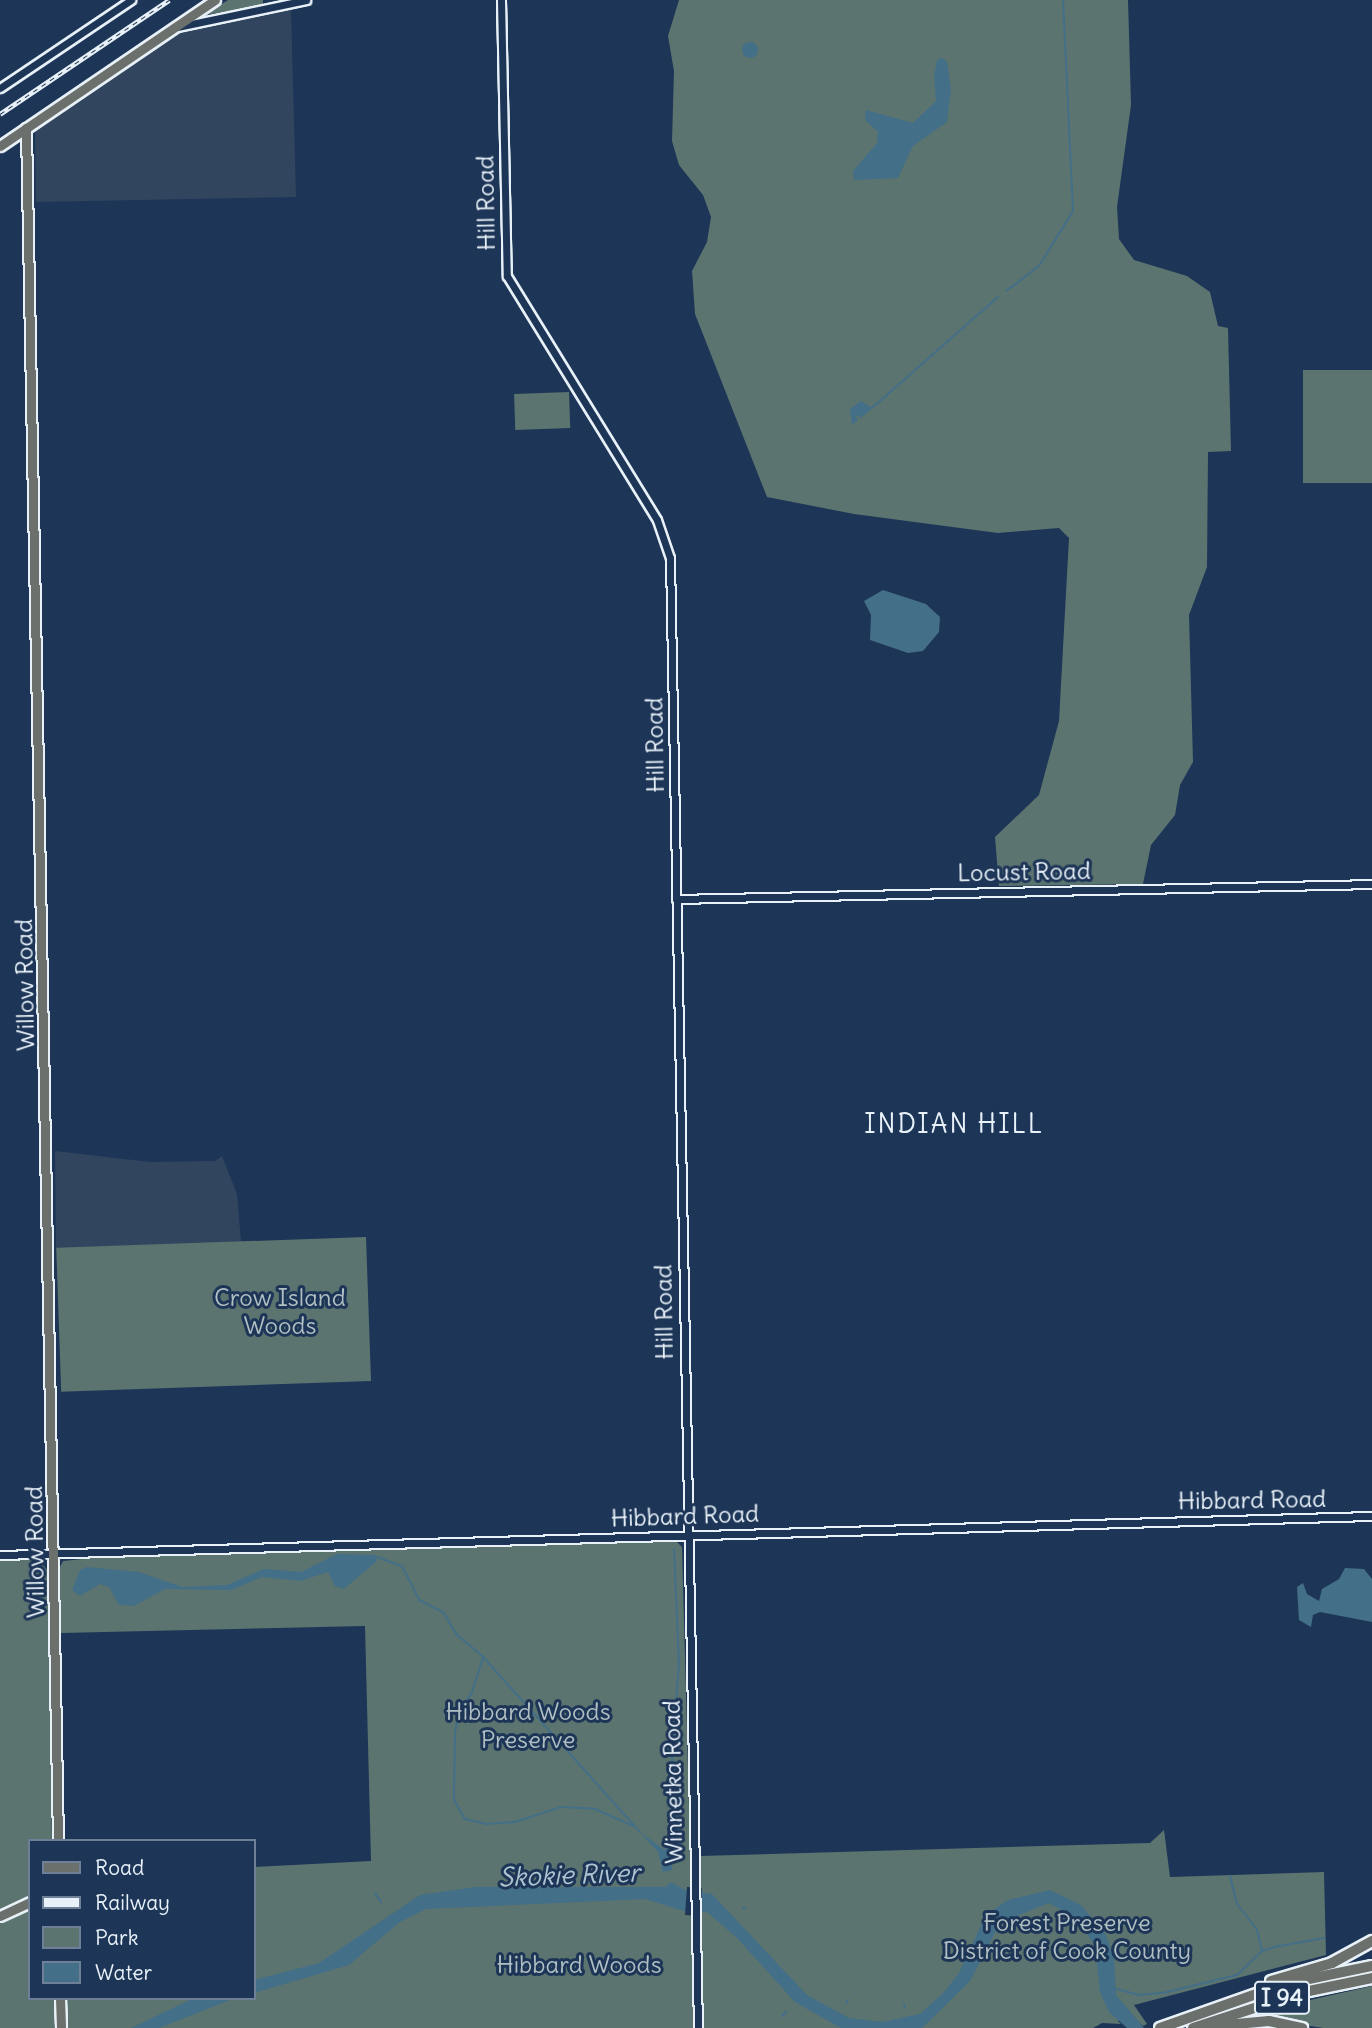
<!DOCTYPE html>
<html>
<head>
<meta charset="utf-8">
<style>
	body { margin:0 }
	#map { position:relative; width:1372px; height:2028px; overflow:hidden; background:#1d3557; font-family:Delius,sans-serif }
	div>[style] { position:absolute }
	.built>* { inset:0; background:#32455e }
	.green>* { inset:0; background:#5c7470; transform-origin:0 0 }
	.water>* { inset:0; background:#436f88 }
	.round { border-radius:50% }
	.pier>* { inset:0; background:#1d3557; transform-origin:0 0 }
	.stream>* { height:2px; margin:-1px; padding:0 1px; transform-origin:1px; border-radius:1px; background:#436f88 }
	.roads { filter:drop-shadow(2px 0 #e8f1f8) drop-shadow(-2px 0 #e8f1f8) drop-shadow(0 2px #e8f1f8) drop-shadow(0 -2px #e8f1f8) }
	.minor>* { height:7px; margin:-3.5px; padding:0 3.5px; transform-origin:3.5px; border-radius:3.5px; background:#1d3557 }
	.major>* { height:9px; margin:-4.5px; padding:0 4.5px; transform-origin:4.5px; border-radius:4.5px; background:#6b706d }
	.highway>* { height:10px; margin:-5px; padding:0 5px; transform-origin:5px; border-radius:5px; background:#6b706d }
	.rail>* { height:4.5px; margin-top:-2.25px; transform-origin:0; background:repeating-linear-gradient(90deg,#1d3557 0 5px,#e8f1f8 0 10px); box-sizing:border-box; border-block:2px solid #e8f1f8 }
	span { translate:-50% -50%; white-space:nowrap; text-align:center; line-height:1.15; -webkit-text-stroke:6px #1d3557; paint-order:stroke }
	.shield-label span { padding:2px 5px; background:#1d3557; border:2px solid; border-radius:5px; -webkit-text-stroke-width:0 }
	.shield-label { font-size:23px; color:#e8f1f8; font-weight:700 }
	.street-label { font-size:24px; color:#e8f1f8 }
	.park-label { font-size:24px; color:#b0bfc2 }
	.neighbourhood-label { font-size:26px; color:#e8f1f8; letter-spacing:2px }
	.water-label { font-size:26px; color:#aec4d1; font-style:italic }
	.legend { position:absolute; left:28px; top:1839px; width:228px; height:161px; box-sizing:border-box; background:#1d3557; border:2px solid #6e8097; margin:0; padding:9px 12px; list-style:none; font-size:21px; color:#e8f1f8 }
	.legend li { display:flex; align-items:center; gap:14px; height:35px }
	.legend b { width:35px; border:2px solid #6e8097 }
</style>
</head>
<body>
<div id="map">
	<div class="built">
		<i style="clip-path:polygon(291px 9px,296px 197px,36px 202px,35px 130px,178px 31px)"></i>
		<i style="clip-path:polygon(55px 1151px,150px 1162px,215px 1161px,222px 1156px,237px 1194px,241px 1242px,56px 1248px)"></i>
	</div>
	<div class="green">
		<i style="clip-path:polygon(228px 0,263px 0,263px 5px,205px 15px)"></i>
		<i style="clip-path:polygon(679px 0,1128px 0,1131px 105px,1117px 207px,1119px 239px,1134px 260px,1187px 276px,1210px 292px,1218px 326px,1228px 328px,1231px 451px,1208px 452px,1207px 567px,1189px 615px,1193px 762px,1180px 785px,1175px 815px,1151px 845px,1143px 884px,999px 886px,995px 837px,1039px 795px,1059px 721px,1069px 538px,1059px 528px,998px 533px,854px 514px,767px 497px,695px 314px,692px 271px,707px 242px,711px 217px,703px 195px,679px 165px,672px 141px,674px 71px,668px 36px)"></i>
		<i style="left:1372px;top:370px;width:113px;height:69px;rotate:90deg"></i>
		<i style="left:569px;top:392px;width:36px;height:55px;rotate:88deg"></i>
		<i style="left:366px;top:1237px;width:144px;height:310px;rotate:88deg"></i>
		<i style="clip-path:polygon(675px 1540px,682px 1547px,695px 2028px,65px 2028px,65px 1998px,254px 1998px,254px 1867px,371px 1861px,365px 1626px,61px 1633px,59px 1569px,63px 1561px,121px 1555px)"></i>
		<i style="clip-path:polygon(0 1560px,39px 1560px,48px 1571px,52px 1841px,30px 1841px,30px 1998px,55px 1998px,55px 2028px,0 2028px)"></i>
		<i style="clip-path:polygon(1164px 1830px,1170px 1877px,1324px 1872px,1326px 1955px,1134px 2005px,1147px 2024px,1143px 2026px,1125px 2010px,1118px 2021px,1121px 2024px,1102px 2023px,1093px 2028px,701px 2028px,699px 1856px,1150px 1843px)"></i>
		<i style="clip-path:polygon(1372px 1986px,1372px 2028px,1323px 2028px,1255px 2017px,1275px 2008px)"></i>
	</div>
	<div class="water">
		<i class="round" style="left:742px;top:42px;width:16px;height:16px"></i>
		<i style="clip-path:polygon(942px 58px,947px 62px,951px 89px,947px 122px,913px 146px,898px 178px,854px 180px,853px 171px,877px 143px,878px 132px,865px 120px,866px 110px,913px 123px,936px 101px,934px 77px,937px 60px)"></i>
		<i style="clip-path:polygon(861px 401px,872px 408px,861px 418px,855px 414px,858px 420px,852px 425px,850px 409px)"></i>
		<i style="clip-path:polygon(883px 590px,926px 604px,940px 617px,939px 632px,923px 651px,908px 653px,870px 640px,871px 615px,864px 601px)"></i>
		<i style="clip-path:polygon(337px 1554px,376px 1555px,377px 1561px,344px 1589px,335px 1586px,328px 1572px,300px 1581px,262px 1577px,232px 1590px,165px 1589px,134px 1606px,119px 1605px,109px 1587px,100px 1584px,80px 1596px,72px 1590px,80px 1570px,87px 1567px,139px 1572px,182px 1587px,227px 1585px,264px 1569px,301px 1572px)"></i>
		<i style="clip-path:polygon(1345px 1568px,1364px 1569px,1372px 1579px,1372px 1622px,1320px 1612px,1313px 1615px,1311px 1627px,1299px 1620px,1297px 1587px,1303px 1583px,1307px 1594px,1319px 1601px,1322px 1589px,1339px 1579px)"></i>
		<i style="clip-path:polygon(679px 1828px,682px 1846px,671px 1851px,672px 1870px,663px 1872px,658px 1852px,640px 1832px,664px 1850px,671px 1844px,667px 1831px)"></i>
		<i style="clip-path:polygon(671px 1882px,685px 1890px,712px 1894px,807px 1995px,849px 2018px,882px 2022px,920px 2014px,944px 1992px,959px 1973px,986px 1915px,1008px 1900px,1050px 1890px,1081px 1905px,1105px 1933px,1114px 1957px,1116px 1995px,1144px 2028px,1127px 2028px,1109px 2012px,1100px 1992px,1095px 1946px,1078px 1920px,1049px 1903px,1000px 1923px,970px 1981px,922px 2028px,841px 2028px,795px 2002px,736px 1937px,707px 1912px,684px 1911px,645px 1899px,426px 1909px,400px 1922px,349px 1965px,254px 1993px,254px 1980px,319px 1963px,420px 1895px,475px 1887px,666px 1887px)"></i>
		<i style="clip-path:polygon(194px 1998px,235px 1998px,159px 2028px,131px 2028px)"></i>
	</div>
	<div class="pier">
		<i style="left:687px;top:1887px;width:15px;height:28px;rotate:4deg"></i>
	</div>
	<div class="stream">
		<i style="left:1006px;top:291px;width:41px;rotate:-37.1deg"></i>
		<i style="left:1039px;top:266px;width:65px;rotate:-58.3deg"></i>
		<i style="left:1073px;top:211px;width:211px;rotate:-92.7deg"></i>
		<i style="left:872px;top:408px;width:169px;rotate:-41.4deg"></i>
		<i style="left:674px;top:1549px;width:113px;rotate:87.5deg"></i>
		<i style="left:679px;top:1662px;width:95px;rotate:94.2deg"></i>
		<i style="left:672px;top:1757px;width:74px;rotate:83.8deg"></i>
		<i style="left:377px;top:1557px;width:27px;rotate:20deg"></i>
		<i style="left:402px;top:1566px;width:38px;rotate:63deg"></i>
		<i style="left:419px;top:1600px;width:28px;rotate:27deg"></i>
		<i style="left:444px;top:1613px;width:24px;rotate:60deg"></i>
		<i style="left:456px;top:1634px;width:35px;rotate:40deg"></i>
		<i style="left:483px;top:1657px;width:235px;rotate:48.1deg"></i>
		<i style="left:483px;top:1658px;width:38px;rotate:108deg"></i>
		<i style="left:471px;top:1694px;width:22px;rotate:124deg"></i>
		<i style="left:459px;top:1712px;width:21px;rotate:101deg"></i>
		<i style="left:455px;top:1733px;width:67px;rotate:90.9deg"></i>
		<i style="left:454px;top:1800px;width:22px;rotate:60deg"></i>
		<i style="left:465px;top:1819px;width:22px;rotate:13deg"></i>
		<i style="left:486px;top:1824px;width:29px;rotate:-4deg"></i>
		<i style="left:515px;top:1822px;width:48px;rotate:-18.1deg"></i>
		<i style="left:561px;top:1807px;width:34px;rotate:3deg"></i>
		<i style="left:595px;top:1809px;width:42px;rotate:24.1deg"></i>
		<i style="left:1230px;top:1876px;width:29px;rotate:76deg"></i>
		<i style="left:1237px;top:1904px;width:33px;rotate:52deg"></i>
		<i style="left:1257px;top:1930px;width:21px;rotate:76deg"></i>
		<i style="left:375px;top:1893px;width:11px;rotate:56deg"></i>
		<i style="left:743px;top:1909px;width:3px;rotate:-45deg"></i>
		<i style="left:1113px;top:1988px;width:28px;rotate:15deg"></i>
		<i style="left:1140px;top:1995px;width:27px;rotate:-6deg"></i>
		<i style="left:1167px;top:1992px;width:72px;rotate:-13.7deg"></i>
		<i style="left:1237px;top:1975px;width:35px;rotate:-44deg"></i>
		<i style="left:1262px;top:1951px;width:13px;rotate:-18deg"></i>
		<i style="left:1274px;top:1947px;width:51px;rotate:-10.2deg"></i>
		<i style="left:846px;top:2003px;width:4px;rotate:-56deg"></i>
		<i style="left:904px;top:2004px;width:4px;rotate:76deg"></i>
		<i style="left:782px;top:2016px;width:6px;rotate:-45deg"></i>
	</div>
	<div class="roads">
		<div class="minor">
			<i style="left:501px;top:0;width:276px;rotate:88.8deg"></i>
			<i style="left:507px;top:276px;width:286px;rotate:58.4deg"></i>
			<i style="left:657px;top:520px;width:40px;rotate:71.1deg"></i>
			<i style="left:670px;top:558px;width:1470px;rotate:88.91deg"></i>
			<i style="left:177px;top:27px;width:132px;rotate:-11.8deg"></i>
			<i style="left:0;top:88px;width:158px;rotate:-33.9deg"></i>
			<i style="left:676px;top:899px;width:696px;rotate:-1.23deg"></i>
			<i style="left:0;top:1555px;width:1373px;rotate:-1.63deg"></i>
		</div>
		<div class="major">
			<i style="left:26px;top:128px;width:1713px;rotate:88.93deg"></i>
			<i style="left:0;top:146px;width:260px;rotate:-34.2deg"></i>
			<i style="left:0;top:1916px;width:33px;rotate:-25deg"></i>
			<i style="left:60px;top:1998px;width:30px;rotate:88deg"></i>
		</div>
		<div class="highway">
			<i style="left:1271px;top:1981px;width:64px;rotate:-16.4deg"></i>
			<i style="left:1332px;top:1963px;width:46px;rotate:-28.8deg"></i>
			<i style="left:1204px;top:2027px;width:65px;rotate:-5.3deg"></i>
			<i style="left:1269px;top:2021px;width:34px;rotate:12deg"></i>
			<i style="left:1160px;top:2028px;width:133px;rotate:-19.4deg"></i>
			<i style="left:1285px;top:1984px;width:89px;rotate:-11.7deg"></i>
			<i style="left:1193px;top:2028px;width:117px;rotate:-18deg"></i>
			<i style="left:1304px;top:1992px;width:69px;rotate:-11.6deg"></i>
		</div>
	</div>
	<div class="rail">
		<i style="left:0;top:114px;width:204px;rotate:-34deg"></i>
	</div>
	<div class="shield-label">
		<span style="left:1282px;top:1998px">I 94</span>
	</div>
	<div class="street-label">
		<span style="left:486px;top:203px;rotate:-91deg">Hill Road</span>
		<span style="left:655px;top:745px;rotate:-91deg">Hill Road</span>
		<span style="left:1024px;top:872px;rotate:-1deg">Locust Road</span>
		<span style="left:25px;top:985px;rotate:-91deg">Willow Road</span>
		<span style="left:664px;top:1312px;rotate:-91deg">Hill Road</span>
		<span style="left:1252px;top:1500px;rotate:-1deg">Hibbard Road</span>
		<span style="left:685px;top:1516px;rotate:-2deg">Hibbard Road</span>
		<span style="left:35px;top:1552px;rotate:-91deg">Willow Road</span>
		<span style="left:673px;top:1782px;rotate:-91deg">Winnetka Road</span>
	</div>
	<div class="park-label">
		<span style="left:280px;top:1312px">Crow Island<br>Woods</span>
		<span style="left:528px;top:1726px">Hibbard Woods<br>Preserve</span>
		<span style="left:1067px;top:1937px">Forest Preserve<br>District of Cook County</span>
		<span style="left:579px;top:1965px">Hibbard Woods</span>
	</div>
	<div class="neighbourhood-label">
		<span style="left:954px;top:1124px">INDIAN HILL</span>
	</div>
	<div class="water-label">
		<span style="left:569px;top:1875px;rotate:-2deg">Skokie River</span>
	</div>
	<ul class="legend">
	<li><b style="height:9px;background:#6b706d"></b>Road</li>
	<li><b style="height:9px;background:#e8f1f8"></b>Railway</li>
	<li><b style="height:19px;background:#5c7470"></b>Park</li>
	<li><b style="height:19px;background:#436f88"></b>Water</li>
	</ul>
</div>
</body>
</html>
